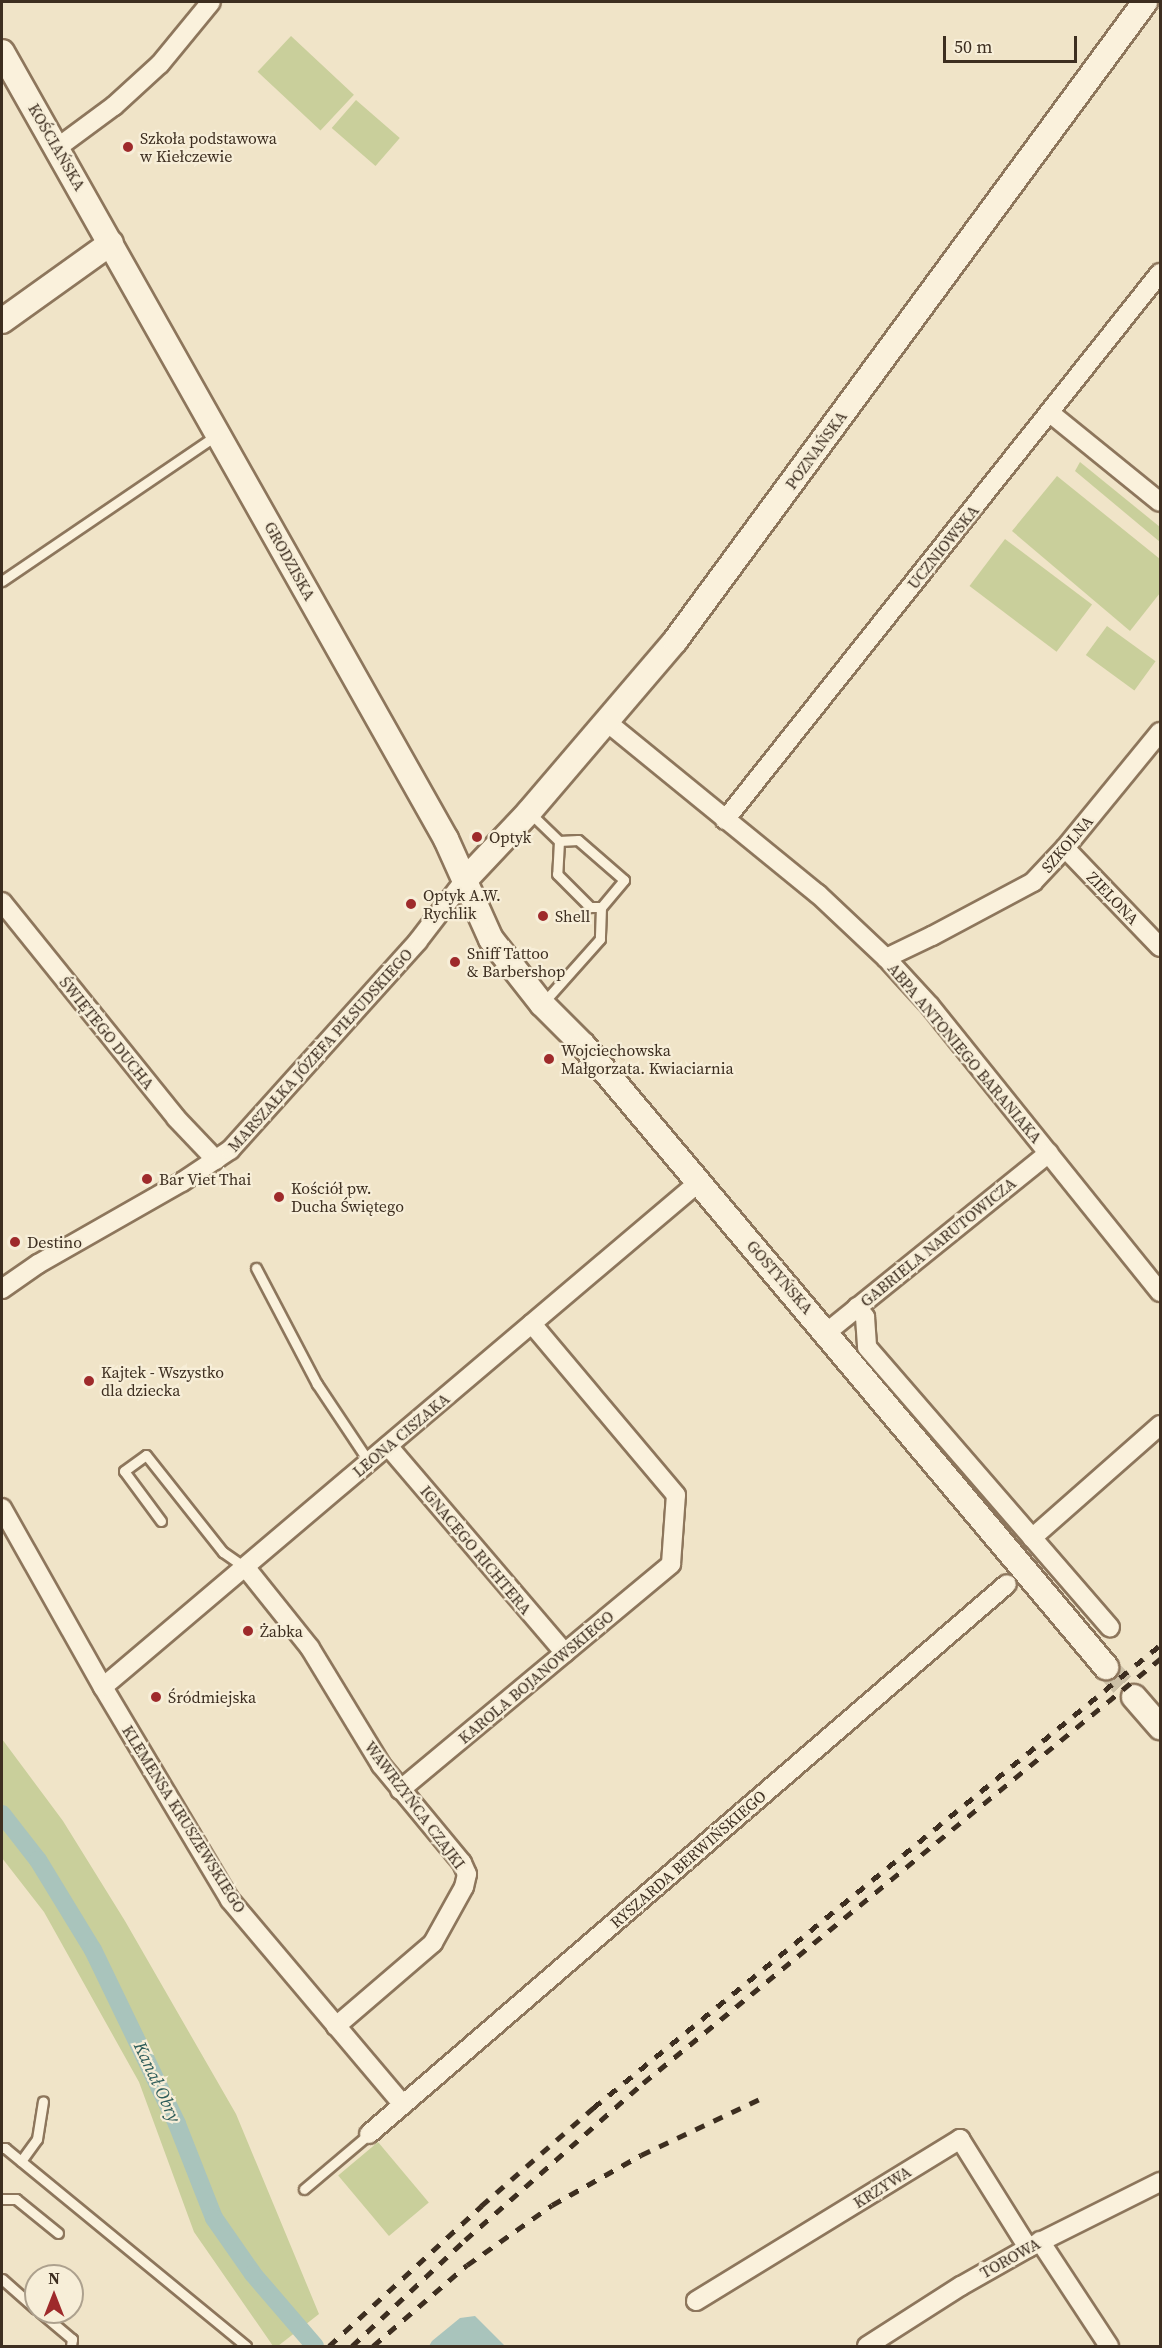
<!DOCTYPE html>
<html>
<head>
<meta charset="utf-8">
<style>
	body { margin:0 }
	#map { position:relative; width:1162px; height:2348px; overflow:hidden; background:#f0e4c8; font-family:"Source Serif 4",serif }
	div>[style] { position:absolute }
	.green>* { inset:0; background:#c9cf9b; transform-origin:0 0 }
	.water>* { inset:0; background:#a9c4bc }
	.canal>* { height:18px; margin:-9px; padding:0 9px; transform-origin:9px; border-radius:9px; background:#a9c4bc }
	.secondary-tunnel>* { height:24px; margin-top:-12px; transform-origin:0; background:repeating-linear-gradient(90deg,#ccc0a6 0 24px,transparent 0 36px) }
	.roads { filter:drop-shadow(2px 0 #8d765c) drop-shadow(-2px 0 #8d765c) drop-shadow(0 2px #8d765c) drop-shadow(0 -2px #8d765c) }
	.lane>* { height:9px; margin:-4.5px; padding:0 4.5px; transform-origin:4.5px; border-radius:4.5px; background:#faf1dc }
	.street>* { height:18px; margin:-9px; padding:0 9px; transform-origin:9px; border-radius:9px; background:#faf1dc }
	.secondary>* { height:24px; margin:-12px; padding:0 12px; transform-origin:12px; border-radius:12px; background:#faf1dc }
	.rail>* { height:4.5px; margin-top:-2.25px; transform-origin:0; background:repeating-linear-gradient(90deg,#3d2e20 0 10px,transparent 0 20px) }
	.dots>* { width:16px; height:16px; translate:-50% -50%; box-sizing:border-box; border:3px solid #f7eed8; border-radius:50% }
	span { translate:-50% -50%; white-space:nowrap; text-align:center; line-height:1.15; -webkit-text-stroke:4.5px #f7eed8; paint-order:stroke }
	.poi-label { font-size:16px; color:#3d2e20 }
	.left { translate:0 -50%; text-align:left }
	.street-label { font-size:16px; color:#3d2e20 }
	.water-label { font-size:18px; color:#2f5d5a; font-style:italic }
	.frame { position:absolute; inset:0; border:3px solid #3d2e20; pointer-events:none }
	.north { position:absolute; left:24px; top:2264px; width:60px; height:60px; box-sizing:border-box; background:#f7eed8; border:2px solid #ada18e; border-radius:50%; rotate:0deg; font-size:16px; font-weight:700; line-height:24px; text-align:center; color:#3d2e20 }
	.north::after { content:''; display:block; margin:auto; width:21px; height:27px; background:#9e2a2b; clip-path:polygon(50% 0,100% 100%,50% 72%,0 100%) }
	.scale { position:absolute; left:943px; top:36px; width:134px; height:27px; box-sizing:border-box; border:3px solid #3d2e20; border-top:0; padding-left:8px; font-size:18px; line-height:21px; white-space:nowrap; color:#3d2e20; -webkit-text-stroke:4px #f7eed8; paint-order:stroke }
</style>
</head>
<body>
<div id="map">
	<div class="green">
		<i style="left:291px;top:36px;width:86px;height:49px;rotate:43deg"></i>
		<i style="left:356px;top:100px;width:58px;height:37px;rotate:41deg"></i>
		<i style="clip-path:polygon(1080px 462px,1160px 527px,1160px 542px,1075px 471px)"></i>
		<i style="clip-path:polygon(1057px 476px,1160px 559px,1160px 593px,1130px 631px,1012px 531px)"></i>
		<i style="left:1005px;top:539px;width:109px;height:59px;rotate:37deg"></i>
		<i style="left:1107px;top:626px;width:60px;height:36px;rotate:36deg"></i>
		<i style="clip-path:polygon(2px 1739px,63px 1821px,125px 1921px,236px 2114px,319px 2314px,278px 2346px,273px 2346px,194px 2232px,139px 2082px,44px 1912px,2px 1858px)"></i>
		<i style="left:378px;top:2142px;width:79px;height:52px;rotate:50deg"></i>
	</div>
	<div class="water">
		<i style="clip-path:polygon(475px 2316px,505px 2346px,429px 2346px,432px 2341px,460px 2318px)"></i>
	</div>
	<div class="canal">
		<i style="left:2px;top:1814px;width:58px;rotate:52deg"></i>
		<i style="left:38px;top:1860px;width:105px;rotate:58.6deg"></i>
		<i style="left:93px;top:1950px;width:193px;rotate:64.2deg"></i>
		<i style="left:177px;top:2124px;width:101px;rotate:68.5deg"></i>
		<i style="left:214px;top:2218px;width:68px;rotate:55.1deg"></i>
		<i style="left:253px;top:2274px;width:95px;rotate:49.3deg"></i>
	</div>
	<div class="secondary-tunnel">
		<i style="left:1106px;top:1667px;width:41px;rotate:47deg"></i>
	</div>
	<div class="roads">
		<div class="lane">
			<i style="left:2px;top:581px;width:260px;rotate:-34.2deg"></i>
			<i style="left:529px;top:812px;width:42px;rotate:44deg"></i>
			<i style="left:559px;top:841px;width:19px;rotate:-3deg"></i>
			<i style="left:578px;top:840px;width:61px;rotate:41deg"></i>
			<i style="left:624px;top:880px;width:35px;rotate:130deg"></i>
			<i style="left:601px;top:907px;width:32px;rotate:92deg"></i>
			<i style="left:600px;top:939px;width:87px;rotate:131.7deg"></i>
			<i style="left:559px;top:841px;width:33px;rotate:93deg"></i>
			<i style="left:557px;top:874px;width:47px;rotate:45deg"></i>
			<i style="left:590px;top:907px;width:11px"></i>
			<i style="left:256px;top:1268px;width:131px;rotate:62.3deg"></i>
			<i style="left:317px;top:1384px;width:94px;rotate:56.3deg"></i>
			<i style="left:161px;top:1521px;width:62px;rotate:-126.5deg"></i>
			<i style="left:124px;top:1471px;width:27px;rotate:-36deg"></i>
			<i style="left:146px;top:1455px;width:124px;rotate:51.6deg"></i>
			<i style="left:223px;top:1552px;width:28px;rotate:35deg"></i>
			<i style="left:2px;top:2148px;width:3px"></i>
			<i style="left:5px;top:2148px;width:312px;rotate:39.4deg"></i>
			<i style="left:21px;top:2161px;width:27px;rotate:-54deg"></i>
			<i style="left:37px;top:2139px;width:38px;rotate:-81deg"></i>
			<i style="left:304px;top:2189px;width:85px;rotate:-40.2deg"></i>
			<i style="left:2px;top:2199px;width:14px"></i>
			<i style="left:16px;top:2199px;width:54px;rotate:39deg"></i>
			<i style="left:2px;top:2279px;width:45px;rotate:41.4deg"></i>
			<i style="left:40px;top:2312px;width:42px;rotate:40.2deg"></i>
			<i style="left:72px;top:2339px;width:7px;rotate:98deg"></i>
		</div>
		<div class="street">
			<i style="left:57px;top:148px;width:71px;rotate:-36.4deg"></i>
			<i style="left:114px;top:106px;width:62px;rotate:-42.4deg"></i>
			<i style="left:160px;top:64px;width:80px;rotate:-50.6deg"></i>
			<i style="left:1050px;top:413px;width:141px;rotate:39deg"></i>
			<i style="left:608px;top:723px;width:271px;rotate:39.2deg"></i>
			<i style="left:818px;top:894px;width:93px;rotate:43.3deg"></i>
			<i style="left:886px;top:958px;width:65px;rotate:47.5deg"></i>
			<i style="left:930px;top:1006px;width:367px;rotate:51.2deg"></i>
			<i style="left:725px;top:820px;width:699px;rotate:-51.51deg"></i>
			<i style="left:1065px;top:848px;width:137px;rotate:46.2deg"></i>
			<i style="left:2px;top:902px;width:277px;rotate:51.1deg"></i>
			<i style="left:176px;top:1118px;width:58px;rotate:46.4deg"></i>
			<i style="left:886px;top:958px;width:51px;rotate:-25.6deg"></i>
			<i style="left:932px;top:936px;width:115px;rotate:-28.1deg"></i>
			<i style="left:1033px;top:882px;width:47px;rotate:-46.7deg"></i>
			<i style="left:1065px;top:848px;width:150px;rotate:-50.7deg"></i>
			<i style="left:2px;top:1289px;width:44px;rotate:-34.8deg"></i>
			<i style="left:38px;top:1264px;width:166px;rotate:-29.7deg"></i>
			<i style="left:182px;top:1182px;width:58px;rotate:-33.7deg"></i>
			<i style="left:230px;top:1150px;width:281px;rotate:-48deg"></i>
			<i style="left:418px;top:941px;width:76px;rotate:-52.5deg"></i>
			<i style="left:857px;top:1307px;width:13px;rotate:51deg"></i>
			<i style="left:865px;top:1317px;width:30px;rotate:86deg"></i>
			<i style="left:867px;top:1347px;width:371px;rotate:49.1deg"></i>
			<i style="left:827px;top:1332px;width:285px;rotate:-38.9deg"></i>
			<i style="left:388px;top:1446px;width:272px;rotate:49.5deg"></i>
			<i style="left:2px;top:1508px;width:206px;rotate:60.6deg"></i>
			<i style="left:103px;top:1687px;width:248px;rotate:59.2deg"></i>
			<i style="left:230px;top:1900px;width:268px;rotate:49.8deg"></i>
			<i style="left:1032px;top:1538px;width:171px;rotate:-41.4deg"></i>
			<i style="left:246px;top:1568px;width:102px;rotate:51.3deg"></i>
			<i style="left:310px;top:1648px;width:137px;rotate:58.7deg"></i>
			<i style="left:381px;top:1765px;width:127px;rotate:50.4deg"></i>
			<i style="left:462px;top:1863px;width:12px;rotate:66deg"></i>
			<i style="left:467px;top:1874px;width:13px;rotate:103deg"></i>
			<i style="left:464px;top:1887px;width:64px;rotate:119deg"></i>
			<i style="left:433px;top:1943px;width:128px;rotate:139.4deg"></i>
			<i style="left:103px;top:1687px;width:781px;rotate:-40.28deg"></i>
			<i style="left:400px;top:1790px;width:353px;rotate:-39.8deg"></i>
			<i style="left:671px;top:1564px;width:69px;rotate:-85.9deg"></i>
			<i style="left:676px;top:1495px;width:224px;rotate:-130.1deg"></i>
			<i style="left:369px;top:2134px;width:842px;rotate:-40.76deg"></i>
			<i style="left:1040px;top:2241px;width:126px;rotate:56.7deg"></i>
			<i style="left:696px;top:2301px;width:310px;rotate:-31.5deg"></i>
			<i style="left:960px;top:2139px;width:128px;rotate:58deg"></i>
			<i style="left:867px;top:2346px;width:112px;rotate:-32.6deg"></i>
			<i style="left:961px;top:2286px;width:77px;rotate:-29.6deg"></i>
			<i style="left:1028px;top:2248px;width:148px;rotate:-26.6deg"></i>
		</div>
		<div class="secondary">
			<i style="left:2px;top:52px;width:904px;rotate:60.57deg"></i>
			<i style="left:446px;top:839px;width:110px;rotate:65.8deg"></i>
			<i style="left:491px;top:939px;width:83px;rotate:51.9deg"></i>
			<i style="left:542px;top:1004px;width:58px;rotate:45deg"></i>
			<i style="left:583px;top:1045px;width:813px;rotate:49.94deg"></i>
			<i style="left:2px;top:321px;width:134px;rotate:-35.6deg"></i>
			<i style="left:464px;top:881px;width:95px;rotate:-46.7deg"></i>
			<i style="left:529px;top:812px;width:225px;rotate:-49.5deg"></i>
			<i style="left:675px;top:641px;width:793px;rotate:-53.66deg"></i>
			<i style="left:1134px;top:1697px;width:40px;rotate:49deg"></i>
		</div>
	</div>
	<div class="rail">
		<i style="left:329px;top:2346px;width:207px;rotate:-42.6deg"></i>
		<i style="left:481px;top:2206px;width:149px;rotate:-41.2deg"></i>
		<i style="left:593px;top:2108px;width:732px;rotate:-39.23deg"></i>
		<i style="left:352px;top:2346px;width:155px;rotate:-43.2deg"></i>
		<i style="left:465px;top:2240px;width:237px;rotate:-41.4deg"></i>
		<i style="left:643px;top:2083px;width:669px;rotate:-39.36deg"></i>
		<i style="left:373px;top:2346px;width:124px;rotate:-40.8deg"></i>
		<i style="left:467px;top:2265px;width:104px;rotate:-35.2deg"></i>
		<i style="left:552px;top:2205px;width:102px;rotate:-29.3deg"></i>
		<i style="left:641px;top:2155px;width:140px;rotate:-25.3deg"></i>
	</div>
	<div class="dots">
		<i style="left:128px;top:147px;background:#9e2a2b"></i>
		<i style="left:477px;top:837px;background:#9e2a2b"></i>
		<i style="left:411px;top:904px;background:#9e2a2b"></i>
		<i style="left:543px;top:916px;background:#9e2a2b"></i>
		<i style="left:455px;top:962px;background:#9e2a2b"></i>
		<i style="left:549px;top:1059px;background:#9e2a2b"></i>
		<i style="left:147px;top:1179px;background:#9e2a2b"></i>
		<i style="left:279px;top:1197px;background:#9e2a2b"></i>
		<i style="left:15px;top:1242px;background:#9e2a2b"></i>
		<i style="left:89px;top:1381px;background:#9e2a2b"></i>
		<i style="left:248px;top:1631px;background:#9e2a2b"></i>
		<i style="left:156px;top:1697px;background:#9e2a2b"></i>
	</div>
	<div class="poi-label">
		<span class="left" style="left:140px;top:147px">Szkoła podstawowa<br>w Kiełczewie</span>
		<span class="left" style="left:489px;top:837px">Optyk</span>
		<span class="left" style="left:423px;top:904px">Optyk A.W.<br>Rychlik</span>
		<span class="left" style="left:555px;top:916px">Shell</span>
		<span class="left" style="left:467px;top:962px">Sniff Tattoo<br>&amp; Barbershop</span>
		<span class="left" style="left:561px;top:1059px">Wojciechowska<br>Małgorzata. Kwiaciarnia</span>
		<span class="left" style="left:159px;top:1179px">Bar Viet Thai</span>
		<span class="left" style="left:291px;top:1197px">Kościół pw.<br>Ducha Świętego</span>
		<span class="left" style="left:27px;top:1242px">Destino</span>
		<span class="left" style="left:101px;top:1381px">Kajtek - Wszystko<br>dla dziecka</span>
		<span class="left" style="left:260px;top:1631px">Żabka</span>
		<span class="left" style="left:168px;top:1697px">Śródmiejska</span>
	</div>
	<div class="street-label">
		<span style="left:57px;top:147px;rotate:60deg">KOŚCIAŃSKA</span>
		<span style="left:816px;top:450px;rotate:-54deg">POZNAŃSKA</span>
		<span style="left:943px;top:547px;rotate:-51deg">UCZNIOWSKA</span>
		<span style="left:290px;top:561px;rotate:61deg">GRODZISKA</span>
		<span style="left:1067px;top:844px;rotate:-49deg">SZKOLNA</span>
		<span style="left:1113px;top:898px;rotate:46deg">ZIELONA</span>
		<span style="left:107px;top:1033px;rotate:51deg">ŚWIĘTEGO DUCHA</span>
		<span style="left:320px;top:1050px;rotate:-48deg">MARSZAŁKA JÓZEFA PIŁSUDSKIEGO</span>
		<span style="left:965px;top:1053px;rotate:50deg">ABPA ANTONIEGO BARANIAKA</span>
		<span style="left:938px;top:1242px;rotate:-39deg">GABRIELA NARUTOWICZA</span>
		<span style="left:780px;top:1277px;rotate:49deg">GOSTYŃSKA</span>
		<span style="left:401px;top:1435px;rotate:-40deg">LEONA CISZAKA</span>
		<span style="left:476px;top:1550px;rotate:50deg">IGNACEGO RICHTERA</span>
		<span style="left:536px;top:1677px;rotate:-40deg">KAROLA BOJANOWSKIEGO</span>
		<span style="left:415px;top:1805px;rotate:53deg">WAWRZYŃCA CZAJKI</span>
		<span style="left:184px;top:1819px;rotate:58deg">KLEMENSA KRUSZEWSKIEGO</span>
		<span style="left:688px;top:1859px;rotate:-41deg">RYSZARDA BERWIŃSKIEGO</span>
		<span style="left:882px;top:2187px;rotate:-32deg">KRZYWA</span>
		<span style="left:1010px;top:2258px;rotate:-29deg">TOROWA</span>
	</div>
	<div class="water-label">
		<span style="left:157px;top:2082px;rotate:65deg">Kanał Obry</span>
	</div>
	<div class="frame"></div>
	<div class="north">N</div>
	<div class="scale">50 m</div>
</div>
</body>
</html>
